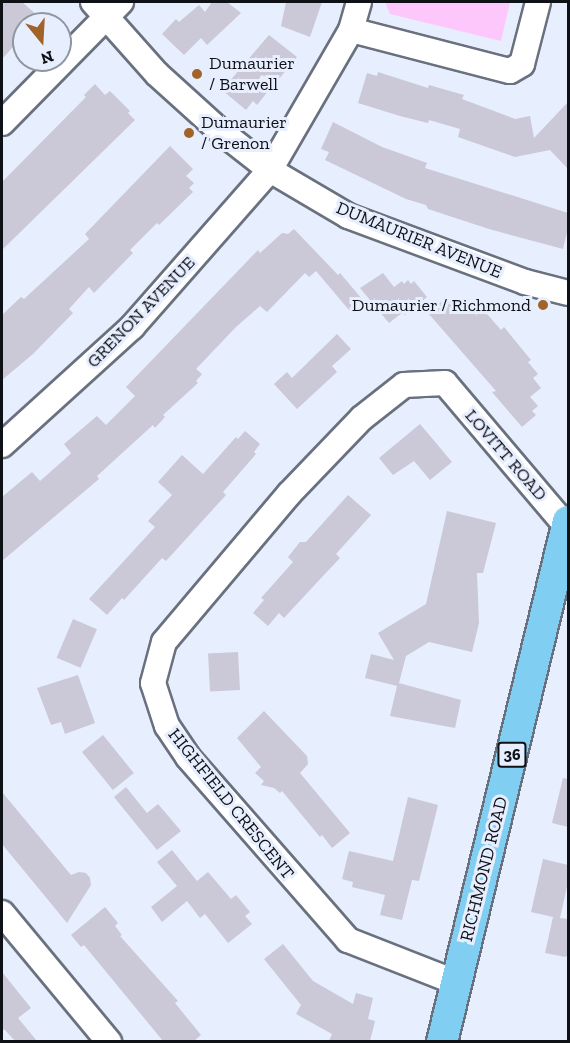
<!DOCTYPE html>
<html>
<head>
<meta charset="utf-8">
<style>
	body { margin:0 }
	#map { position:relative; width:570px; height:1043px; overflow:hidden; background:#e7eefe; font-family:"Zilla Slab",serif }
	div>[style] { position:absolute }
	.green>* { inset:0; background:#fdc7fc }
	.building>* { inset:0; background:#cbc8d8; transform-origin:0 0 }
	.roads { filter:drop-shadow(2px 0 #6a717e) drop-shadow(-2px 0 #6a717e) drop-shadow(0 2px #6a717e) drop-shadow(0 -2px #6a717e) }
	.minor>* { height:24px; margin:-12px; padding:0 12px; transform-origin:12px; border-radius:12px; background:#fff }
	.major>* { height:30px; margin:-15px; padding:0 15px; transform-origin:15px; border-radius:15px; background:#80cef1 }
	.dots>* { width:16px; height:16px; translate:-50% -50%; box-sizing:border-box; border:3px solid #e7eefe; border-radius:50% }
	span { translate:-50% -50%; white-space:nowrap; text-align:center; line-height:1.15; -webkit-text-stroke:6px #e7eefe; paint-order:stroke }
	.shield-label span { padding:2px 4px; background:#e7eefe; border:2px solid; border-radius:4px; -webkit-text-stroke-width:0 }
	.shield-label { font-size:16px; color:#0e1116; font-weight:700 }
	.poi-label { font-size:18px; color:#0e1116 }
	.left { translate:0 -50%; text-align:left }
	.right { translate:-100% -50%; text-align:right }
	.street-label { font-size:18px; color:#0e1116 }
	.frame { position:absolute; inset:0; border:3px solid #0e1116; pointer-events:none }
	.north { position:absolute; left:12px; top:12px; width:60px; height:60px; box-sizing:border-box; background:#e7eefe; border:2px solid #9096a1; border-radius:50%; rotate:162deg; font-size:16px; font-weight:700; line-height:24px; text-align:center; color:#0e1116 }
	.north::after { content:''; display:block; margin:auto; width:21px; height:27px; background:#a16328; clip-path:polygon(50% 0,100% 100%,50% 72%,0 100%) }
</style>
</head>
<body>
<div id="map">
	<div class="green">
		<i style="clip-path:polygon(385px 2px,510px 2px,501px 41px,390px 14px)"></i>
	</div>
	<div class="building">
		<i style="clip-path:polygon(2px 2px,22px 2px,38px 16px,30px 24px,24px 24px,24px 35px,2px 59px)"></i>
		<i style="clip-path:polygon(212px 2px,227px 2px,241px 13px,207px 45px,201px 38px,184px 55px,162px 34px,176px 19px,179px 22px,199px 5px,205px 12px)"></i>
		<i style="clip-path:polygon(286px 2px,322px 2px,310px 37px,281px 26px)"></i>
		<i style="clip-path:polygon(269px 35px,297px 57px,278px 80px,261px 75px,257px 84px,269px 90px,257px 105px,253px 101px,246px 110px,222px 90px)"></i>
		<i style="clip-path:polygon(378px 72px,428px 88px,429px 85px,464px 95px,462px 99px,515px 119px,530px 116px,534px 138px,568px 102px,568px 169px,550px 150px,515px 157px,458px 137px,460px 129px,429px 120px,428px 123px,400px 116px,358px 103px,367px 73px,377px 76px)"></i>
		<i style="clip-path:polygon(95px 84px,105px 95px,110px 91px,130px 111px,128px 113px,135px 120px,2px 250px,2px 182px,86px 97px,84px 95px)"></i>
		<i style="clip-path:polygon(333px 122px,382px 147px,427px 163px,425px 168px,568px 213px,568px 228px,563px 249px,489px 229px,428px 209px,426px 205px,406px 199px,325px 160px,329px 152px,321px 149px)"></i>
		<i style="clip-path:polygon(170px 146px,193px 169px,186px 176px,194px 183px,189px 188px,193px 192px,159px 225px,157px 223px,130px 250px,133px 253px,94px 293px,89px 287px,69px 309px,73px 313px,33px 354px,2px 380px,2px 315px,21px 297px,24px 299px,89px 239px,85px 234px)"></i>
		<i style="clip-path:polygon(294px 229px,338px 275px,340px 273px,362px 299px,349px 310px,316px 271px,309px 277px,305px 273px,267px 312px,260px 306px,236px 327px,196px 369px,202px 374px,196px 381px,198px 383px,163px 415px,165px 417px,155px 428px,153px 425px,97px 476px,99px 479px,2px 561px,2px 497px,32px 472px,40px 481px,65px 459px,71px 453px,64px 444px,97px 416px,106px 425px,135px 396px,126px 387px,258px 250px,260px 253px,282px 233px,288px 234px)"></i>
		<i style="clip-path:polygon(383px 273px,394px 287px,402px 281px,404px 284px,408px 280px,411px 284px,414px 281px,427px 297px,405px 315px,402px 313px,389px 323px,360px 288px)"></i>
		<i style="clip-path:polygon(451px 301px,458px 310px,469px 301px,477px 310px,481px 307px,501px 330px,504px 327px,531px 360px,528px 362px,538px 374px,533px 378px,541px 388px,530px 397px,538px 406px,532px 411px,536px 415px,522px 427px,492px 392px,496px 391px,428px 313px,441px 302px,444px 306px)"></i>
		<i style="clip-path:polygon(337px 334px,351px 349px,332px 366px,337px 372px,297px 409px,274px 384px,287px 372px,292px 378px)"></i>
		<i style="clip-path:polygon(420px 424px,452px 462px,430px 480px,414px 461px,393px 475px,379px 458px)"></i>
		<i style="clip-path:polygon(245px 431px,260px 444px,254px 452px,256px 454px,223px 492px,226px 495px,166px 561px,162px 558px,124px 600px,122px 598px,107px 615px,89px 599px,155px 527px,148px 521px,172px 495px,158px 482px,182px 455px,203px 474px,236px 437px,238px 439px)"></i>
		<i style="clip-path:polygon(348px 495px,371px 515px,336px 554px,340px 558px,323px 576px,284px 618px,279px 613px,268px 626px,253px 613px,264px 600px,261px 598px,293px 562px,288px 557px,300px 542px,306px 542px)"></i>
		<i style="clip-path:polygon(447px 511px,496px 523px,483px 573px,477px 573px,479px 623px,472px 652px,429px 642px,406px 656px,399px 683px,461px 700px,455px 728px,390px 716px,397px 686px,365px 678px,371px 654px,394px 660px,378px 633px,426px 604px)"></i>
		<i style="left:73px;top:619px;width:26px;height:42px;rotate:23deg"></i>
		<i style="left:238px;top:652px;width:38px;height:30px;rotate:87deg"></i>
		<i style="clip-path:polygon(78px 675px,95px 723px,65px 734px,61px 722px,51px 725px,37px 688px)"></i>
		<i style="clip-path:polygon(264px 711px,307px 756px,308px 764px,300px 773px,350px 833px,332px 848px,322px 835px,320px 837px,282px 791px,280px 793px,274px 788px,261px 785px,264px 781px,255px 773px,261px 767px,237px 738px)"></i>
		<i style="left:103px;top:735px;width:49px;height:27px;rotate:51deg"></i>
		<i style="clip-path:polygon(563px 778px,568px 779px,568px 827px,552px 823px)"></i>
		<i style="clip-path:polygon(126px 787px,147px 813px,158px 804px,181px 831px,157px 850px,114px 797px)"></i>
		<i style="clip-path:polygon(2px 792px,71px 875px,79px 872px,86px 873px,90px 878px,91px 885px,67px 923px,2px 844px)"></i>
		<i style="clip-path:polygon(408px 797px,438px 805px,419px 881px,412px 880px,402px 920px,380px 915px,385px 895px,352px 887px,353px 882px,342px 879px,349px 851px,393px 861px)"></i>
		<i style="clip-path:polygon(172px 850px,197px 881px,208px 872px,231px 899px,236px 895px,250px 912px,245px 916px,252px 924px,228px 943px,205px 914px,200px 918px,187px 901px,162px 922px,151px 907px,177px 886px,157px 862px)"></i>
		<i style="clip-path:polygon(543px 859px,568px 865px,568px 882px,560px 918px,568px 919px,568px 955px,565px 957px,545px 953px,553px 917px,531px 912px)"></i>
		<i style="clip-path:polygon(105px 907px,118px 923px,115px 926px,122px 935px,120px 936px,178px 1001px,175px 1003px,201px 1035px,194px 1041px,163px 1041px,84px 945px,81px 947px,71px 935px)"></i>
		<i style="clip-path:polygon(283px 944px,313px 981px,353px 1004px,356px 993px,373px 998px,368px 1019px,375px 1021px,370px 1041px,329px 1041px,332px 1034px,296px 1014px,301px 1005px,264px 959px)"></i>
		<i style="clip-path:polygon(2px 972px,31px 1008px,18px 1018px,37px 1041px,15px 1041px,4px 1029px,2px 1032px)"></i>
	</div>
	<div class="roads">
		<div class="minor">
			<i style="left:93px;top:2px;width:96px;rotate:48.4deg"></i>
			<i style="left:157px;top:74px;width:84px;rotate:42.1deg"></i>
			<i style="left:219px;top:130px;width:65px;rotate:38.1deg"></i>
			<i style="left:270px;top:170px;width:91px;rotate:30.5deg"></i>
			<i style="left:348px;top:216px;width:189px;rotate:20.4deg"></i>
			<i style="left:525px;top:282px;width:44px;rotate:14.3deg"></i>
			<i style="left:351px;top:30px;width:164px;rotate:14.5deg"></i>
			<i style="left:510px;top:71px;width:14px;rotate:-30deg"></i>
			<i style="left:522px;top:64px;width:64px;rotate:-75.5deg"></i>
			<i style="left:2px;top:123px;width:170px;rotate:-45.5deg"></i>
			<i style="left:2px;top:445px;width:176px;rotate:-42.2deg"></i>
			<i style="left:132px;top:327px;width:209px;rotate:-48.7deg"></i>
			<i style="left:270px;top:170px;width:162px;rotate:-59.9deg"></i>
			<i style="left:351px;top:30px;width:29px;rotate:-74deg"></i>
			<i style="left:2px;top:913px;width:168px;rotate:50.3deg"></i>
			<i style="left:455px;top:982px;width:115px;rotate:-158.6deg"></i>
			<i style="left:348px;top:940px;width:243px;rotate:-131.2deg"></i>
			<i style="left:188px;top:757px;width:37px;rotate:-124deg"></i>
			<i style="left:167px;top:726px;width:45px;rotate:-108deg"></i>
			<i style="left:153px;top:683px;width:42px;rotate:-75deg"></i>
			<i style="left:164px;top:642px;width:194px;rotate:-49.8deg"></i>
			<i style="left:289px;top:494px;width:105px;rotate:-46.2deg"></i>
			<i style="left:362px;top:418px;width:53px;rotate:-38.2deg"></i>
			<i style="left:404px;top:385px;width:41px;rotate:-2.8deg"></i>
			<i style="left:445px;top:383px;width:189px;rotate:49.7deg"></i>
		</div>
		<div class="major">
			<i style="left:442px;top:1042px;width:536px;rotate:-76.4deg"></i>
		</div>
	</div>
	<div class="dots">
		<i style="left:197px;top:74px;background:#a16328"></i>
		<i style="left:189px;top:133px;background:#a16328"></i>
		<i style="left:543px;top:305px;background:#a16328"></i>
	</div>
	<div class="shield-label">
		<span style="left:512px;top:755px">36</span>
	</div>
	<div class="poi-label">
		<span class="left" style="left:209px;top:74px">Dumaurier<br>/ Barwell</span>
		<span class="left" style="left:201px;top:133px">Dumaurier<br>/ Grenon</span>
		<span class="right" style="left:531px;top:305px">Dumaurier / Richmond</span>
	</div>
	<div class="street-label">
		<span style="left:419px;top:240px;rotate:22deg">DUMAURIER AVENUE</span>
		<span style="left:141px;top:312px;rotate:-46deg">GRENON AVENUE</span>
		<span style="left:506px;top:455px;rotate:49deg">LOVITT ROAD</span>
		<span style="left:231px;top:804px;rotate:51deg">HIGHFIELD CRESCENT</span>
		<span style="left:484px;top:869px;rotate:-76deg">RICHMOND ROAD</span>
	</div>
	<div class="frame"></div>
	<div class="north">N</div>
</div>
</body>
</html>
